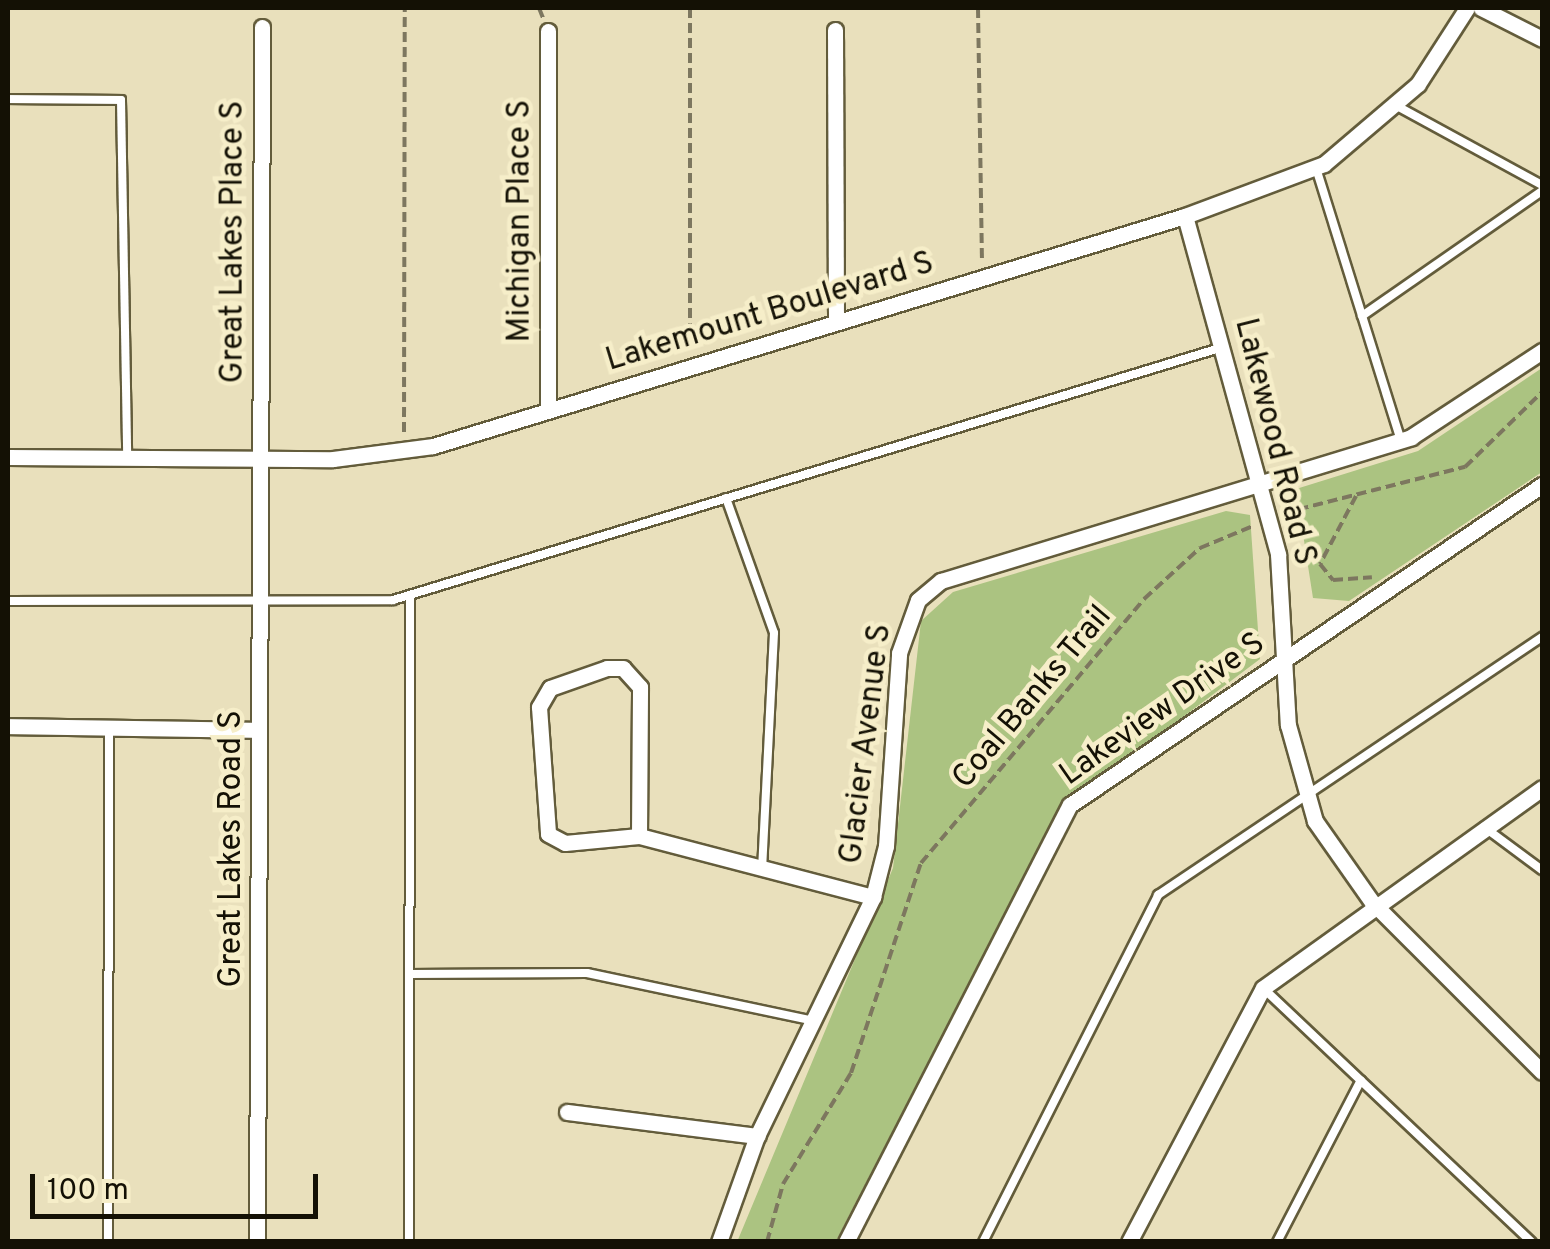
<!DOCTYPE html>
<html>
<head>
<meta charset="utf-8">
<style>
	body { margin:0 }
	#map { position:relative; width:1550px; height:1249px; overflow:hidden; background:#e9e0bc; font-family:Overpass,sans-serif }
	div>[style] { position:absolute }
	.green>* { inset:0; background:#abc381 }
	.path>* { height:4px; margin-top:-2px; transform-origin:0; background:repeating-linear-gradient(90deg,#7d775f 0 10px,transparent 0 15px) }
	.roads { filter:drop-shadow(2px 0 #635c3b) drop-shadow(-2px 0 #635c3b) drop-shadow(0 2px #635c3b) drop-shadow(0 -2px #635c3b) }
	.lane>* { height:8px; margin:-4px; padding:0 4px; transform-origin:4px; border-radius:4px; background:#fff }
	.street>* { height:15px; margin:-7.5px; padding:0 7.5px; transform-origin:7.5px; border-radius:7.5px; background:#fff }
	span { translate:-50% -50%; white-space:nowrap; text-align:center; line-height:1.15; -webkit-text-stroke:9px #f6eec9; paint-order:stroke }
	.street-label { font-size:32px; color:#141105 }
	.frame { position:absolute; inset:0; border:10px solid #141105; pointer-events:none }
	.scale { position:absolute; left:30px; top:1174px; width:288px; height:45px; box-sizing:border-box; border:5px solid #141105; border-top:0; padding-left:12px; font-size:30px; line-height:35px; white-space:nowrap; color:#141105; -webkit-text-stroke:8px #f6eec9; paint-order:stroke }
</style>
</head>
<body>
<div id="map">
	<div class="green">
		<i style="clip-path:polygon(1542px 368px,1542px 472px,1349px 601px,1313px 598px,1296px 489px,1418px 451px)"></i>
		<i style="clip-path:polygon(1226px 511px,1250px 515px,1260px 659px,1057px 812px,836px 1241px,737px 1242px,893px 868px,921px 621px,953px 592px)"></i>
	</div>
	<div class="path">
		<i style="left:539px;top:8px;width:11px;rotate:68deg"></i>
		<i style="left:690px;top:8px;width:340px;rotate:90deg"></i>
		<i style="left:978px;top:8px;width:255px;rotate:89.1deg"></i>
		<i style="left:404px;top:432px;width:424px;rotate:-89.9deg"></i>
		<i style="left:1356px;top:496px;width:77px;rotate:117.9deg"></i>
		<i style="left:1320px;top:564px;width:21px;rotate:51deg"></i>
		<i style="left:1333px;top:580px;width:39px;rotate:-4deg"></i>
		<i style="left:1284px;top:513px;width:187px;rotate:-14.3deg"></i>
		<i style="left:1465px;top:467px;width:107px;rotate:-44.2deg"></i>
		<i style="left:767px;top:1242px;width:60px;rotate:-74.6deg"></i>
		<i style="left:783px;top:1184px;width:130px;rotate:-58.5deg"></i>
		<i style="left:851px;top:1073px;width:221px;rotate:-71.6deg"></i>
		<i style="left:921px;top:863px;width:346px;rotate:-49.8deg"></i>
		<i style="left:1144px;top:599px;width:76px;rotate:-42.3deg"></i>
		<i style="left:1200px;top:548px;width:57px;rotate:-22.5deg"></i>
	</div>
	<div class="roads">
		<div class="lane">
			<i style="left:8px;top:99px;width:113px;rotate:0.5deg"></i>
			<i style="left:121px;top:100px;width:357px;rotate:89deg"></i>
			<i style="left:1395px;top:105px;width:167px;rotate:28.6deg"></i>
			<i style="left:1316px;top:168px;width:286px;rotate:72.7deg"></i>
			<i style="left:1362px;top:316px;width:219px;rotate:-34.8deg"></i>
			<i style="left:726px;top:498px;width:143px;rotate:70.4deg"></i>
			<i style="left:774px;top:633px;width:234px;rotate:92.9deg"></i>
			<i style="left:8px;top:601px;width:385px;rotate:-0.1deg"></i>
			<i style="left:393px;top:600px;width:868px;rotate:-16.95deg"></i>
			<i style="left:1484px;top:827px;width:72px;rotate:36.6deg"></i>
			<i style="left:409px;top:974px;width:178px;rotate:-0.3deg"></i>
			<i style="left:587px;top:973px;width:233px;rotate:11.9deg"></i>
			<i style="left:1263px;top:988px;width:370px;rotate:43.4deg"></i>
			<i style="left:108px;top:1242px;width:514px;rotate:-89.89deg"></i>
			<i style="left:409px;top:1242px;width:647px;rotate:-89.91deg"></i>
			<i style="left:983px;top:1242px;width:389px;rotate:-63.2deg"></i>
			<i style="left:1158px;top:895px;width:463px;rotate:-33.9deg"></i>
			<i style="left:1277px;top:1242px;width:182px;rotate:-62.6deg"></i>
		</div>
		<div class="street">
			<i style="left:1481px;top:8px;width:68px;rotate:26.9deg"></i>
			<i style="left:835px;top:30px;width:292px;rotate:89.8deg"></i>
			<i style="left:1185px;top:216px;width:351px;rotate:74.6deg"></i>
			<i style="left:1278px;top:554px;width:171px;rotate:86.7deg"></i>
			<i style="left:1288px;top:725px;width:100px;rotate:74.3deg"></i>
			<i style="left:1315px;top:821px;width:99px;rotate:54.9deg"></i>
			<i style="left:1372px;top:902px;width:240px;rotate:45deg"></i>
			<i style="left:548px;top:410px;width:379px;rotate:-90deg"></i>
			<i style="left:8px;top:457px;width:325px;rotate:0.4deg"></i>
			<i style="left:333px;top:459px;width:101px;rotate:-7.4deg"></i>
			<i style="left:433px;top:446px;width:786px;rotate:-17.01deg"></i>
			<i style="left:1185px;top:216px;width:148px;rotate:-20.5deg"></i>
			<i style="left:1324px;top:164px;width:123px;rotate:-40.4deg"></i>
			<i style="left:1418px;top:84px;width:90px;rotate:-57.2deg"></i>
			<i style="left:8px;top:726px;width:251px;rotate:0.9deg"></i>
			<i style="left:639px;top:836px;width:149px;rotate:-89.6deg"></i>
			<i style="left:640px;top:687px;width:25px;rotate:-132deg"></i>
			<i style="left:623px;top:668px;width:16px;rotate:180deg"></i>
			<i style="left:607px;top:668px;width:60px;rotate:160.7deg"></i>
			<i style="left:550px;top:688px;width:22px;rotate:120deg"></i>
			<i style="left:539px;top:707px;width:127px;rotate:85.9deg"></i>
			<i style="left:548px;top:834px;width:19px;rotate:28deg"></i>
			<i style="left:565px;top:843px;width:74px;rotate:-5.4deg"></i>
			<i style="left:639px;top:836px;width:242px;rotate:14.6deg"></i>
			<i style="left:567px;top:1112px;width:192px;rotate:7.2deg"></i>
			<i style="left:257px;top:1242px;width:1215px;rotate:-89.76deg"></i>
			<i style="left:719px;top:1242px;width:113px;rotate:-70.3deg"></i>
			<i style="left:757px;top:1136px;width:266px;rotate:-64.1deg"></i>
			<i style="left:873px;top:897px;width:53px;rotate:-75.7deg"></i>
			<i style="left:886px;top:846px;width:193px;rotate:-86.1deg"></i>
			<i style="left:899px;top:653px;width:56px;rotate:-70.3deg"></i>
			<i style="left:918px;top:600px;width:30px;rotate:-40deg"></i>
			<i style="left:941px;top:581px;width:492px;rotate:-17deg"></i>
			<i style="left:1411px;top:437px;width:157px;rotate:-33.3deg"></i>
			<i style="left:846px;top:1242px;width:491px;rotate:-62.9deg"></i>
			<i style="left:1070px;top:805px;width:570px;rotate:-34.14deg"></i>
			<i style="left:1129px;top:1242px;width:287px;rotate:-62.2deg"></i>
			<i style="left:1263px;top:988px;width:343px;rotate:-35.6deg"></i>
		</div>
	</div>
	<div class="street-label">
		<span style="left:521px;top:221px;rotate:-90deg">Michigan Place S</span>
		<span style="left:234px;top:242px;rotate:-90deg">Great Lakes Place S</span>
		<span style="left:770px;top:313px;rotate:-17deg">Lakemount Boulevard S</span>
		<span style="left:1274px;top:442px;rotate:76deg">Lakewood Road S</span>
		<span style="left:1033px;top:698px;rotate:-50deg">Coal Banks Trail</span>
		<span style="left:1163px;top:710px;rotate:-35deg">Lakeview Drive S</span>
		<span style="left:867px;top:744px;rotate:-83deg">Glacier Avenue S</span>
		<span style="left:232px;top:849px;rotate:-90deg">Great Lakes Road S</span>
	</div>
	<div class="frame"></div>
	<div class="scale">100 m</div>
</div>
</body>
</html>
